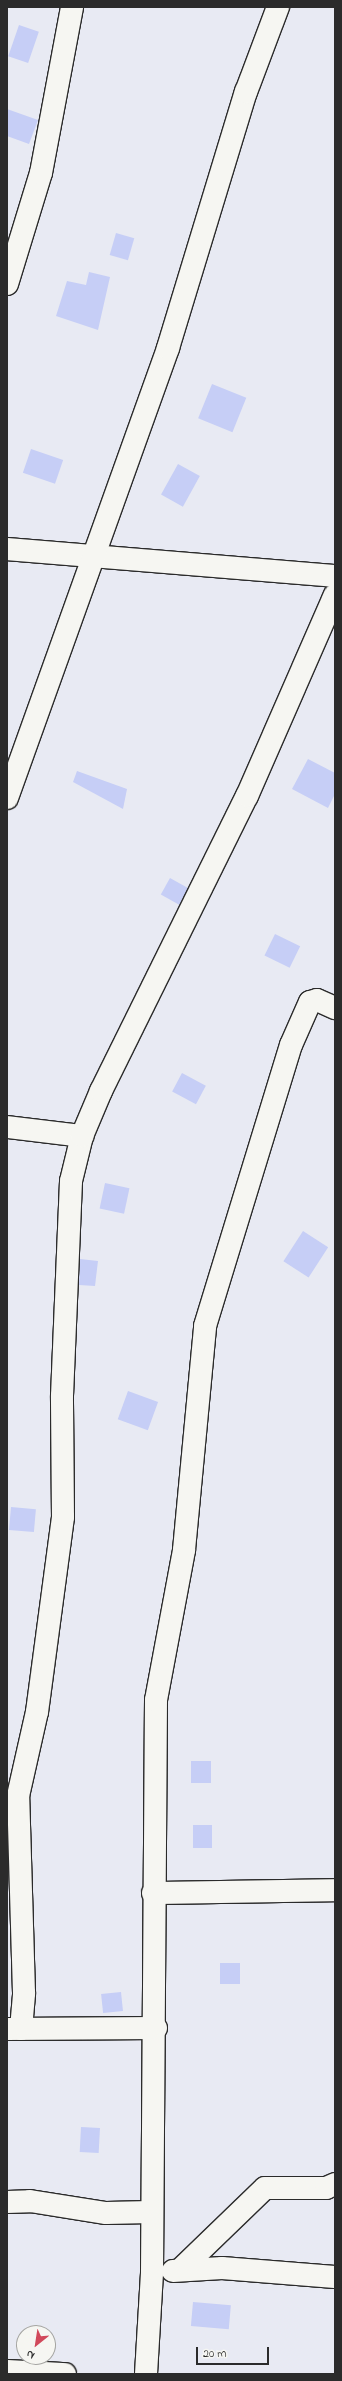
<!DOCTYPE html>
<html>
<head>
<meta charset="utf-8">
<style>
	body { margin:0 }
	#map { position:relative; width:342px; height:2381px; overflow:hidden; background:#e8eaf3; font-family:"Indie Flower",sans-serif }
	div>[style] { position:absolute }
	.building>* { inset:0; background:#c6cef6; transform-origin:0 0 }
	.roads { filter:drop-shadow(1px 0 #2b2b2b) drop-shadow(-1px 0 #2b2b2b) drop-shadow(0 1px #2b2b2b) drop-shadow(0 -1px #2b2b2b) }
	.minor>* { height:22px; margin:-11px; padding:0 11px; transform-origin:11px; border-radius:11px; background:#f6f6f2 }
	span { translate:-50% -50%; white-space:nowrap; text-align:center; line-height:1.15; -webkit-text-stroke:3.5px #f6f6f2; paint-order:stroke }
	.frame { position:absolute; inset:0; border:8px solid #2b2b2b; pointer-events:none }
	.north { position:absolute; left:16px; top:2325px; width:40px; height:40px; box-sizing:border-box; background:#f6f6f2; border:1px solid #a5a5a2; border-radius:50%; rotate:210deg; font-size:11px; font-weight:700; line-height:16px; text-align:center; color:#2b2b2b }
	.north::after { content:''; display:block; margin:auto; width:14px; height:18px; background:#d1495b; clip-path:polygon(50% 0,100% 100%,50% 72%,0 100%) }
	.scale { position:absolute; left:196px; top:2347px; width:73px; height:18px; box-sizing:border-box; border:2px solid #2b2b2b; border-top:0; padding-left:5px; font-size:12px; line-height:14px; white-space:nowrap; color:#2b2b2b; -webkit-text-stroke:3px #f6f6f2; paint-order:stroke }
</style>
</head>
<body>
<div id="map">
	<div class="building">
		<i style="left:19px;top:25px;width:21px;height:33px;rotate:19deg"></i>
		<i style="clip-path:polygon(7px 109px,38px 120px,29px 144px,7px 136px)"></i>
		<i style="left:116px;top:233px;width:19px;height:23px;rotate:16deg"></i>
		<i style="clip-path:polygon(89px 272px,110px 277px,98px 330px,56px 316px,67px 281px,86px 285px)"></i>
		<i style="left:212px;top:384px;width:37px;height:37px;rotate:22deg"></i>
		<i style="left:31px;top:449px;width:34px;height:25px;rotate:19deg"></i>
		<i style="left:178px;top:464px;width:25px;height:35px;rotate:29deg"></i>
		<i style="clip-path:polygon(308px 759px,335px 773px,335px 794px,328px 808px,292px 789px)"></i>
		<i style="clip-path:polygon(77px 771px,127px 789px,123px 809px,73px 782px)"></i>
		<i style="left:170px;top:878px;width:21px;height:19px;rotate:29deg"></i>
		<i style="left:275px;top:934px;width:28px;height:24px;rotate:26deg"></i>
		<i style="left:182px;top:1073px;width:27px;height:21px;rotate:28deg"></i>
		<i style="left:105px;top:1183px;width:25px;height:26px;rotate:12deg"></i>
		<i style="left:303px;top:1231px;width:30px;height:36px;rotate:33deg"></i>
		<i style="clip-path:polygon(80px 1259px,98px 1261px,95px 1286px,79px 1285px)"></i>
		<i style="left:128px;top:1391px;width:32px;height:30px;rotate:20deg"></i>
		<i style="left:11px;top:1507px;width:25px;height:23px;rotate:5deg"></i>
		<i style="left:191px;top:1761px;width:20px;height:22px"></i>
		<i style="left:193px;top:1825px;width:19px;height:23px"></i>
		<i style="left:220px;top:1963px;width:20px;height:21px"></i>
		<i style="left:121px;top:1992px;width:19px;height:20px;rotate:84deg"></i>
		<i style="left:81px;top:2127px;width:19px;height:25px;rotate:3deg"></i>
		<i style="left:193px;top:2302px;width:38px;height:24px;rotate:5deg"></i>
	</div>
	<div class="roads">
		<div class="minor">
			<i style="left:7px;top:284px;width:116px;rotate:-73deg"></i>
			<i style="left:41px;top:173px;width:169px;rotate:-79.4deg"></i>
			<i style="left:7px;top:549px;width:329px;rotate:4.7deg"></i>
			<i style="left:7px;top:798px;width:478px;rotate:-70.3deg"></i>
			<i style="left:168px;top:348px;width:268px;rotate:-73.1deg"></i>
			<i style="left:246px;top:92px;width:91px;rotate:-69.4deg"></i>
			<i style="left:7px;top:1127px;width:76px;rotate:6.8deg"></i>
			<i style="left:153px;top:1893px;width:182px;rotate:-0.9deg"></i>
			<i style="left:7px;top:2029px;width:149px;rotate:-0.4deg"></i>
			<i style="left:21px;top:2029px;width:36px;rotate:-85deg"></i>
			<i style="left:24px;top:1993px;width:197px;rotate:-91.7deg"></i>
			<i style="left:18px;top:1796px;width:86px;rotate:-77.3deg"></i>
			<i style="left:37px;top:1712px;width:197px;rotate:-82.4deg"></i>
			<i style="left:63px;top:1517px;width:121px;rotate:-90.5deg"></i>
			<i style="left:62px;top:1396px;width:215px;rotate:-87.6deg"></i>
			<i style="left:71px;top:1181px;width:46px;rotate:-76.3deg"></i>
			<i style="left:82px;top:1136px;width:49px;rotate:-67.1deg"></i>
			<i style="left:101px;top:1091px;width:329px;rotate:-63.7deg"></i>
			<i style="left:247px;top:796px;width:219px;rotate:-66.4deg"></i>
			<i style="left:7px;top:2202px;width:23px;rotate:-2deg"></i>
			<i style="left:30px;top:2201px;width:77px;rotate:9deg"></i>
			<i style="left:106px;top:2213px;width:45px;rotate:-1.3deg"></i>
			<i style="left:180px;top:2270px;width:118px;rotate:-44deg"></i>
			<i style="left:265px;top:2188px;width:61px"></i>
			<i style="left:326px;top:2188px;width:10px;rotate:-24deg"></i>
			<i style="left:173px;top:2271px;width:49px;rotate:-3.5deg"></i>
			<i style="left:222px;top:2268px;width:113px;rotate:4.6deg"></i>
			<i style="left:7px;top:2371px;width:58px;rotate:3deg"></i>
			<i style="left:146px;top:2374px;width:101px;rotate:-86.6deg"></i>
			<i style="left:152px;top:2273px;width:573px;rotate:-89.6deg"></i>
			<i style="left:156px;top:1700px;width:153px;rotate:-79.4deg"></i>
			<i style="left:184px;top:1550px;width:225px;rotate:-84.6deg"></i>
			<i style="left:205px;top:1326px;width:294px;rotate:-73deg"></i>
			<i style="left:291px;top:1045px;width:47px;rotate:-66.2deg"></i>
			<i style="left:310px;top:1002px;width:7px;rotate:-16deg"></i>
			<i style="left:317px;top:1000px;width:20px;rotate:24deg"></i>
		</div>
	</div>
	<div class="frame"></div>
	<div class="north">N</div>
	<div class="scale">20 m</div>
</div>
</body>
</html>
